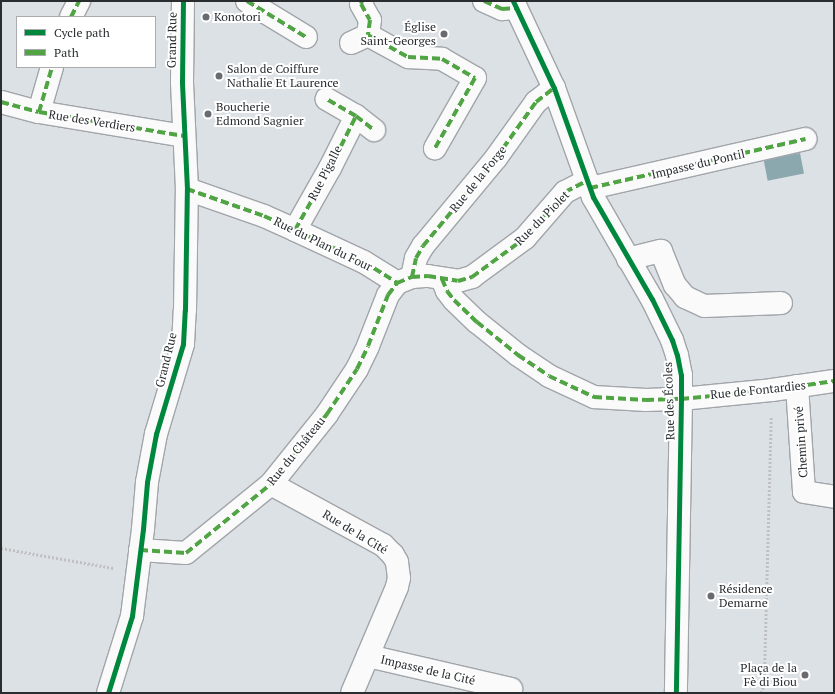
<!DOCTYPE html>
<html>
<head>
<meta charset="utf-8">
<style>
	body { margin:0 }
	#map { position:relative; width:835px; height:694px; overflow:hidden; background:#dce1e6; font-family:"PT Serif",serif }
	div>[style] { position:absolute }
	.water>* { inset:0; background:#8ba8af; transform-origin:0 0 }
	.path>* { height:2.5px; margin-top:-1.25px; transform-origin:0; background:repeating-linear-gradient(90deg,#c0c0c2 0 2px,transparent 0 4px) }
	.roads { filter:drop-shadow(1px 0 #a1a5a9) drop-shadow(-1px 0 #a1a5a9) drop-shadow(0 1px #a1a5a9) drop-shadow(0 -1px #a1a5a9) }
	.minor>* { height:22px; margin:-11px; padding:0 11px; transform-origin:11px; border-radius:11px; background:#fafafb }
	.quiet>* { height:4px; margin-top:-2px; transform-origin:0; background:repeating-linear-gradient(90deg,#51a444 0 8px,transparent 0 12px) }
	.cycleway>* { height:5px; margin:-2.5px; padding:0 2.5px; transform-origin:2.5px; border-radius:2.5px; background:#00873e }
	.dots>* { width:11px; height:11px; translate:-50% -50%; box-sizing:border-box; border:2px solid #fff; border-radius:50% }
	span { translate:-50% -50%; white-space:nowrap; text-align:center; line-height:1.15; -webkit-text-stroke:4px #fff; paint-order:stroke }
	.poi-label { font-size:12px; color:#292d30 }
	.left { translate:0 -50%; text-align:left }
	.right { translate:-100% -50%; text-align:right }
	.street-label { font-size:12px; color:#292d30 }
	.frame { position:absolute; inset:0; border:2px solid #292d30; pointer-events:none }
	.legend { position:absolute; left:16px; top:16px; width:140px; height:52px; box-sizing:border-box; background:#fff; border:1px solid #a9abac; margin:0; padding:5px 7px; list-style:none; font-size:12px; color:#292d30 }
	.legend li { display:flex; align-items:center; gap:8px; height:20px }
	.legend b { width:20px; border:1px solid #a9abac }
</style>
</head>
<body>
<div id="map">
	<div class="water">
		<i style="left:800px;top:153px;width:21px;height:37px;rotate:79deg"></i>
	</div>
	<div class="path">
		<i style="left:1px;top:548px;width:114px;rotate:10.1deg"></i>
		<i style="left:761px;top:693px;width:9px;rotate:-72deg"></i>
		<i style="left:764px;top:684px;width:268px;rotate:-88.5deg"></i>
	</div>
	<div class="roads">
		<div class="minor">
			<i style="left:247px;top:1px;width:69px;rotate:31.4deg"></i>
			<i style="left:362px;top:1px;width:3px;rotate:108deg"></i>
			<i style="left:361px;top:4px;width:18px;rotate:61deg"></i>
			<i style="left:370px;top:20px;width:15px;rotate:98deg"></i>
			<i style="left:368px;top:35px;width:46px;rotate:28.8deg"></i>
			<i style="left:408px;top:57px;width:34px;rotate:3deg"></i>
			<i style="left:442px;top:59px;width:38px;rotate:30deg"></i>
			<i style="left:475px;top:78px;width:81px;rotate:119.7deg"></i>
			<i style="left:484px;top:1px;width:20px;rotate:24deg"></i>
			<i style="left:502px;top:9px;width:14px;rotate:-4deg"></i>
			<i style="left:513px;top:1px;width:96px;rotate:64.8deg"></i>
			<i style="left:554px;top:88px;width:116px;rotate:70.3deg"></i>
			<i style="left:593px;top:197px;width:118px;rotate:60deg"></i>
			<i style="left:652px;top:299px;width:46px;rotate:64deg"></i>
			<i style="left:672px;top:340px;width:16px;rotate:72deg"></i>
			<i style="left:677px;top:355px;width:20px;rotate:79deg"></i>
			<i style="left:681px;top:375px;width:24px;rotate:90deg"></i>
			<i style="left:681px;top:399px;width:294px;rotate:91deg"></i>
			<i style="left:71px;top:17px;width:18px;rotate:-63deg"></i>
			<i style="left:351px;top:43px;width:19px;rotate:-25deg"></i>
			<i style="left:1px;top:102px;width:39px;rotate:15deg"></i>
			<i style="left:39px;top:112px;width:147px;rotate:9.4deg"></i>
			<i style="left:39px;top:112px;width:47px;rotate:-73.9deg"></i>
			<i style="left:356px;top:116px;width:23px;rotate:38deg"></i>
			<i style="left:590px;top:188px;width:221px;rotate:-12.8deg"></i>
			<i style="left:187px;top:189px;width:82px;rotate:19.3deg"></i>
			<i style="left:264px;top:216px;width:34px;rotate:24deg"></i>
			<i style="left:295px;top:230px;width:76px;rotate:24.9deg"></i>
			<i style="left:364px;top:262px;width:39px;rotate:32deg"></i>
			<i style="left:397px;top:283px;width:16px;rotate:-22deg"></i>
			<i style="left:412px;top:277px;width:16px;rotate:-4deg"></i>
			<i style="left:428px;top:276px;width:30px;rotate:9deg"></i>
			<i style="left:458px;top:281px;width:15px;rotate:-16deg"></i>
			<i style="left:472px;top:277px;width:66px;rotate:-36.3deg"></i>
			<i style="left:525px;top:238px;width:61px;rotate:-49deg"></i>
			<i style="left:565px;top:192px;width:25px;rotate:-27deg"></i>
			<i style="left:295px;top:230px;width:71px;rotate:-60.6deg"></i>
			<i style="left:330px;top:168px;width:58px;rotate:-63.4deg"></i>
			<i style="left:356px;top:116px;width:34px;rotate:-150deg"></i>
			<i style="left:628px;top:259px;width:34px;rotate:-14deg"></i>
			<i style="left:661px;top:251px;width:37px;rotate:68deg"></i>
			<i style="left:675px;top:285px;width:16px;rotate:50deg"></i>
			<i style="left:685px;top:297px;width:21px;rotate:25deg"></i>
			<i style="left:704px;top:306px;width:77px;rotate:-2.2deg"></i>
			<i style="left:412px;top:277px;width:19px;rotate:-78deg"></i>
			<i style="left:416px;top:258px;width:14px;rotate:-60deg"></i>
			<i style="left:423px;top:246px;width:114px;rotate:-50.3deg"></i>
			<i style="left:496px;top:158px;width:69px;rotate:-54.5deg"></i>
			<i style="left:536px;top:102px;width:23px;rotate:-38deg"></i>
			<i style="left:442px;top:279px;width:13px;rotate:67deg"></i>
			<i style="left:447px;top:291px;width:11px;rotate:52deg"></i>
			<i style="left:454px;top:300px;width:32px;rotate:44deg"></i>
			<i style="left:477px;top:322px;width:53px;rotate:38.8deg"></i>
			<i style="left:518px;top:355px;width:37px;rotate:34deg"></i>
			<i style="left:549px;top:376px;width:50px;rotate:25deg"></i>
			<i style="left:594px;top:397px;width:52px;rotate:3.3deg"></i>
			<i style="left:646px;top:400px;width:35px;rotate:-2deg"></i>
			<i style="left:681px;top:399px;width:91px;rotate:-5.6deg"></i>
			<i style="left:772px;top:390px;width:63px;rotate:-8.3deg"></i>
			<i style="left:797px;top:386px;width:106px;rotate:86.2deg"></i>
			<i style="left:804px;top:492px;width:30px;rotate:9deg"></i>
			<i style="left:271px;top:484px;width:128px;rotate:28.6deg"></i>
			<i style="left:383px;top:545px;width:14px;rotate:45deg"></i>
			<i style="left:393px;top:555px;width:8px;rotate:60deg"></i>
			<i style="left:397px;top:562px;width:16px;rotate:83deg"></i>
			<i style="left:399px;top:578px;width:9px;rotate:103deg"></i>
			<i style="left:397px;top:587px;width:115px;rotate:113deg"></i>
			<i style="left:140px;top:550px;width:46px;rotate:3.7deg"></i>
			<i style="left:186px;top:553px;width:109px;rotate:-39.1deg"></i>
			<i style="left:271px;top:484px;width:90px;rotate:-51.3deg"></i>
			<i style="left:327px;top:414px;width:54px;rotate:-56.3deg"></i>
			<i style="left:357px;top:369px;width:25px;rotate:-64deg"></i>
			<i style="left:368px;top:346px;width:55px;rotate:-68.6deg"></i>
			<i style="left:388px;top:295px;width:15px;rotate:-53deg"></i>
			<i style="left:368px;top:656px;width:147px;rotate:13deg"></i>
			<i style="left:108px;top:693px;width:81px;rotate:-72.7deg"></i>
			<i style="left:132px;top:616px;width:88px;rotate:-82.8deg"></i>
			<i style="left:143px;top:529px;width:47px;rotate:-85.1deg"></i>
			<i style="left:147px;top:482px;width:49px;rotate:-79.4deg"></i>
			<i style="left:156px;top:434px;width:94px;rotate:-73.3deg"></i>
			<i style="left:183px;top:344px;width:34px;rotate:-87deg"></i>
			<i style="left:185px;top:310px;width:121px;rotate:-89.1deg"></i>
			<i style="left:187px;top:189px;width:107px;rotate:-92.7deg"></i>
			<i style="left:182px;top:82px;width:81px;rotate:-89.3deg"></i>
		</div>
	</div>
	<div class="quiet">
		<i style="left:247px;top:1px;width:69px;rotate:31.4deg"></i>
		<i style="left:362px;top:1px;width:3px;rotate:108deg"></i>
		<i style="left:361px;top:4px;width:18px;rotate:61deg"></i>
		<i style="left:370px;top:20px;width:15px;rotate:98deg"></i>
		<i style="left:368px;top:35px;width:46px;rotate:28.8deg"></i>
		<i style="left:408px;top:57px;width:34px;rotate:3deg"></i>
		<i style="left:442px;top:59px;width:38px;rotate:30deg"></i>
		<i style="left:475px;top:78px;width:81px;rotate:119.7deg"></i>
		<i style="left:484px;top:1px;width:20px;rotate:24deg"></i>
		<i style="left:502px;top:9px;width:14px;rotate:-4deg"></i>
		<i style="left:71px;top:17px;width:18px;rotate:-63deg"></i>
		<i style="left:1px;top:102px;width:39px;rotate:15deg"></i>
		<i style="left:39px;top:112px;width:147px;rotate:9.4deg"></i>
		<i style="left:39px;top:112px;width:47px;rotate:-73.9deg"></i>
		<i style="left:356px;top:116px;width:23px;rotate:38deg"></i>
		<i style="left:590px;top:188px;width:221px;rotate:-12.8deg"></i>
		<i style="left:187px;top:189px;width:82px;rotate:19.3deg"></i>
		<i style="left:264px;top:216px;width:34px;rotate:24deg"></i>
		<i style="left:295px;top:230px;width:76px;rotate:24.9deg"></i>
		<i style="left:364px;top:262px;width:39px;rotate:32deg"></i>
		<i style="left:397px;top:283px;width:16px;rotate:-22deg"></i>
		<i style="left:412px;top:277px;width:16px;rotate:-4deg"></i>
		<i style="left:428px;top:276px;width:30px;rotate:9deg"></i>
		<i style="left:458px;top:281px;width:15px;rotate:-16deg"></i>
		<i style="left:472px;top:277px;width:66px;rotate:-36.3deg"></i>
		<i style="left:525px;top:238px;width:61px;rotate:-49deg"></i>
		<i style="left:565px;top:192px;width:25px;rotate:-27deg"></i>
		<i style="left:295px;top:230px;width:71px;rotate:-60.6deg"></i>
		<i style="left:330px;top:168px;width:58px;rotate:-63.4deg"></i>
		<i style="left:356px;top:116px;width:34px;rotate:-150deg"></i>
		<i style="left:412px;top:277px;width:19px;rotate:-78deg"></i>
		<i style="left:416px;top:258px;width:14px;rotate:-60deg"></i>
		<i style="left:423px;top:246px;width:114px;rotate:-50.3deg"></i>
		<i style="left:496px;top:158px;width:69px;rotate:-54.5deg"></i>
		<i style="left:536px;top:102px;width:23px;rotate:-38deg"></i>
		<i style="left:442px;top:279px;width:13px;rotate:67deg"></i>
		<i style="left:447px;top:291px;width:11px;rotate:52deg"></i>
		<i style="left:454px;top:300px;width:32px;rotate:44deg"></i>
		<i style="left:477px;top:322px;width:53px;rotate:38.8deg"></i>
		<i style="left:518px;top:355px;width:37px;rotate:34deg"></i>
		<i style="left:549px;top:376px;width:50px;rotate:25deg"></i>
		<i style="left:594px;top:397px;width:52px;rotate:3.3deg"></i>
		<i style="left:646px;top:400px;width:35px;rotate:-2deg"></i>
		<i style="left:681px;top:399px;width:91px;rotate:-5.6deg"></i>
		<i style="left:772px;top:390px;width:63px;rotate:-8.3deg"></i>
		<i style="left:140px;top:550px;width:46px;rotate:3.7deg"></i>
		<i style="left:186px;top:553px;width:109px;rotate:-39.1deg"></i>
		<i style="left:271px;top:484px;width:90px;rotate:-51.3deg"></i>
		<i style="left:327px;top:414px;width:54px;rotate:-56.3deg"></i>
		<i style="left:357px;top:369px;width:25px;rotate:-64deg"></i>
		<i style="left:368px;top:346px;width:55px;rotate:-68.6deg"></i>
		<i style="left:388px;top:295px;width:15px;rotate:-53deg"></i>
	</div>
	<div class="cycleway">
		<i style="left:513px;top:1px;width:96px;rotate:64.8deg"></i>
		<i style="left:554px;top:88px;width:116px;rotate:70.3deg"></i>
		<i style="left:593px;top:197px;width:118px;rotate:60deg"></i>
		<i style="left:652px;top:299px;width:46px;rotate:64deg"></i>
		<i style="left:672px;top:340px;width:16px;rotate:72deg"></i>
		<i style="left:677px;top:355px;width:20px;rotate:79deg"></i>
		<i style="left:681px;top:375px;width:24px;rotate:90deg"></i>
		<i style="left:681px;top:399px;width:294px;rotate:91deg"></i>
		<i style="left:108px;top:693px;width:81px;rotate:-72.7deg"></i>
		<i style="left:132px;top:616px;width:88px;rotate:-82.8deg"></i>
		<i style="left:143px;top:529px;width:47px;rotate:-85.1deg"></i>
		<i style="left:147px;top:482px;width:49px;rotate:-79.4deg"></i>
		<i style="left:156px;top:434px;width:94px;rotate:-73.3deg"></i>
		<i style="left:183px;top:344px;width:34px;rotate:-87deg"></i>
		<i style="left:185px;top:310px;width:121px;rotate:-89.1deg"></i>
		<i style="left:187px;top:189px;width:107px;rotate:-92.7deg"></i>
		<i style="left:182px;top:82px;width:81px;rotate:-89.3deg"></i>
	</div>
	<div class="dots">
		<i style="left:206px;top:17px;background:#686c70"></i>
		<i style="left:444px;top:34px;background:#686c70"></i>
		<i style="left:219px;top:76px;background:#686c70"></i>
		<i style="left:208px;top:114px;background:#686c70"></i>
		<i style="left:711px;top:596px;background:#686c70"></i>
		<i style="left:805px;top:675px;background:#686c70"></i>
	</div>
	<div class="poi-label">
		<span class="left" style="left:214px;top:17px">Konotori</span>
		<span class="right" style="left:436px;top:34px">Église<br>Saint-Georges</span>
		<span class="left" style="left:227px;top:76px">Salon de Coiffure<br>Nathalie Et Laurence</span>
		<span class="left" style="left:216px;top:114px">Boucherie<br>Edmond Sagnier</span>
		<span class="left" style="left:719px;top:596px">Résidence<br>Demarne</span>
		<span class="right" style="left:797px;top:675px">Plaça de la<br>Fè di Biou</span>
	</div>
	<div class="street-label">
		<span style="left:172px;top:40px;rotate:-89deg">Grand Rue</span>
		<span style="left:92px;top:121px;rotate:9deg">Rue des Verdiers</span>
		<span style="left:698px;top:164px;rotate:-13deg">Impasse du Pontil</span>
		<span style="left:325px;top:173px;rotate:-63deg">Rue Pigalle</span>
		<span style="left:478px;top:179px;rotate:-51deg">Rue de la Forge</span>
		<span style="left:542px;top:218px;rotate:-45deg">Rue du Piolet</span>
		<span style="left:323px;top:244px;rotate:26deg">Rue du Plan du Four</span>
		<span style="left:166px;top:360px;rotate:-76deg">Grand Rue</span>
		<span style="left:758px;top:390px;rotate:-6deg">Rue de Fontardies</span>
		<span style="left:669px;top:401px;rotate:-92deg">Rue des Écoles</span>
		<span style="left:801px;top:442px;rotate:-94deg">Chemin privé</span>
		<span style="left:296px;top:451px;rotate:-51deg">Rue du Château</span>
		<span style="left:355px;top:532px;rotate:31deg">Rue de la Cité</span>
		<span style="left:428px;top:670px;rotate:13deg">Impasse de la Cité</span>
	</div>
	<div class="frame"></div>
	<ul class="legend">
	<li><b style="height:5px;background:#00873e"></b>Cycle path</li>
	<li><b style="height:5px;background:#51a444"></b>Path</li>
	</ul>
</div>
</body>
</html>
